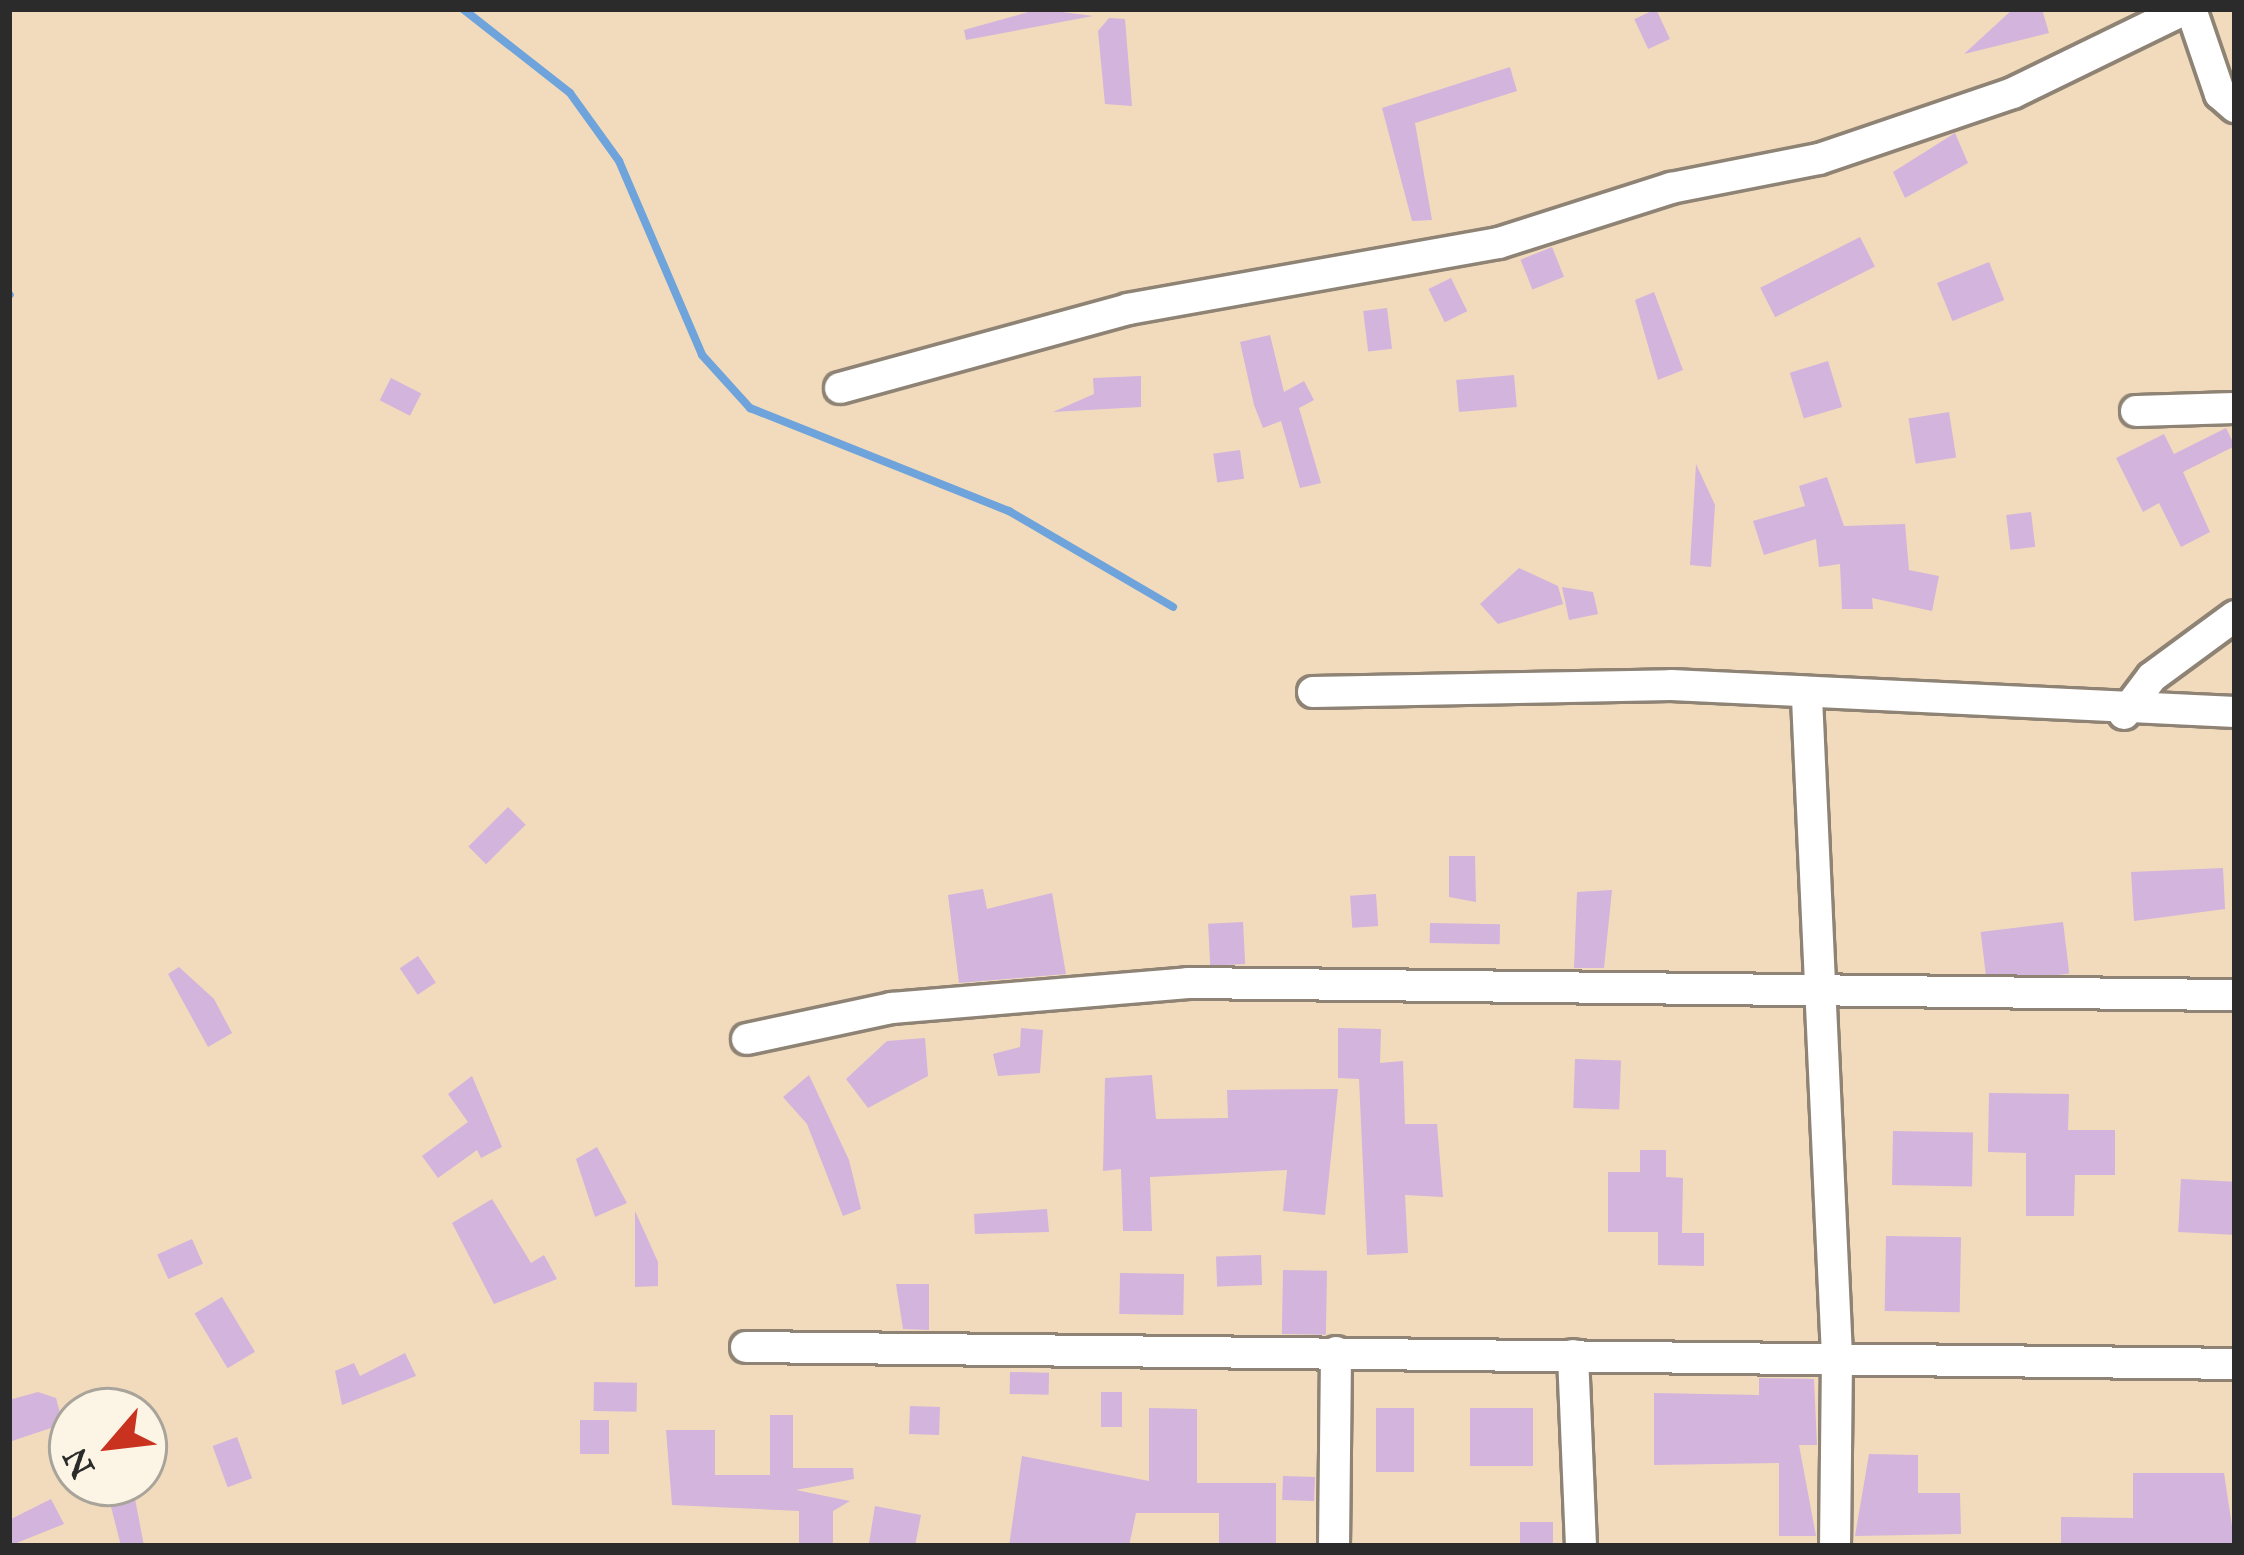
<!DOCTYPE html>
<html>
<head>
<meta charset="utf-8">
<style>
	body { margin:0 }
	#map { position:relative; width:2244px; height:1555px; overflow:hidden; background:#f2dbbc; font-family:"IM FELL Great Primer",serif }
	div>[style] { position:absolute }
	.stream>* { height:8px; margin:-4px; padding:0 4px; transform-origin:4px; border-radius:4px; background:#6ea3db }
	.building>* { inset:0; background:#d2b4dd; transform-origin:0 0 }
	.roads { filter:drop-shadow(3px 0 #8e8374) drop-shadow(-3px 0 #8e8374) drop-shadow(0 3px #8e8374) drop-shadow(0 -3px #8e8374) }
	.minor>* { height:30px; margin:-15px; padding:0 15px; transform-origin:15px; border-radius:15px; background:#fff }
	span { translate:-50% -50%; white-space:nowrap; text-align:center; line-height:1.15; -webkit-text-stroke:9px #fcf5e5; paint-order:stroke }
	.frame { position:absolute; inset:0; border:12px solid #2b2b2b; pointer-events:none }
	.north { position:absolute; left:48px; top:1387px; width:120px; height:120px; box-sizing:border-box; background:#fcf5e5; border:3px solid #a8a49b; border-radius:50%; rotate:242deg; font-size:33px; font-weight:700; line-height:48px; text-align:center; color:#2b2b2b }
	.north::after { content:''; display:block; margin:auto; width:42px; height:54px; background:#c8321e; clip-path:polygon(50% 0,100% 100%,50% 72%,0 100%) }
</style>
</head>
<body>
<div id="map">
	<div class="stream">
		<i style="left:463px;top:9px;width:136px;rotate:38.1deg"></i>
		<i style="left:570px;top:93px;width:84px;rotate:54.2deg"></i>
		<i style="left:619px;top:161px;width:211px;rotate:66.8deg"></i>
		<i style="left:702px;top:355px;width:72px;rotate:47.8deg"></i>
		<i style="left:750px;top:408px;width:279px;rotate:21.7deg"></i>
		<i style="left:1009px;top:511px;width:190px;rotate:30.3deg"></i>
		<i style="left:9px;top:294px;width:1px;rotate:45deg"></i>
	</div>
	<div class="building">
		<i style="clip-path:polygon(1039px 9px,1093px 16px,966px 40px,964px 30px)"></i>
		<i style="left:1656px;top:9px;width:33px;height:24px;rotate:65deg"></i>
		<i style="clip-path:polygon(2013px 9px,2042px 9px,2049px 33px,1964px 54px)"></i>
		<i style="clip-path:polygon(1109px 18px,1125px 19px,1132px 106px,1105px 104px,1098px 31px)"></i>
		<i style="clip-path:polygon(1510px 67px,1517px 91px,1415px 123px,1432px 220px,1412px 221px,1382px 108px)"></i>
		<i style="clip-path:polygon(1955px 133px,1968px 163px,1905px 198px,1893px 172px)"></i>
		<i style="left:1860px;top:237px;width:33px;height:112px;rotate:63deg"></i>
		<i style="left:1552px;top:247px;width:32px;height:34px;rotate:68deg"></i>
		<i style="left:1989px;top:262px;width:41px;height:56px;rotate:68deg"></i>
		<i style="left:1451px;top:278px;width:37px;height:25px;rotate:64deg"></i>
		<i style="clip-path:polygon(1654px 292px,1683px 370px,1658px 380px,1635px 300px)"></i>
		<i style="left:1387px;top:308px;width:41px;height:24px;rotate:83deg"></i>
		<i style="clip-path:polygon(1270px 335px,1284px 392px,1304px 381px,1314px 400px,1299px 408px,1321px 483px,1300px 488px,1281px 421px,1263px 428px,1254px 405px,1240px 342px)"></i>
		<i style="left:1828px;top:361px;width:48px;height:40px;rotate:73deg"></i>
		<i style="left:1514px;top:375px;width:32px;height:58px;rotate:85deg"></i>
		<i style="clip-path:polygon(1141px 376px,1141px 407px,1053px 412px,1094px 394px,1093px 378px)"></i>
		<i style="left:391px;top:378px;width:34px;height:25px;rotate:27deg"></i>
		<i style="left:1949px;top:412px;width:46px;height:41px;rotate:81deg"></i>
		<i style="clip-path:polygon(2226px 428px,2235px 446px,2183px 472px,2210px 532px,2181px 547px,2159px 503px,2143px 512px,2116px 458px,2164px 434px,2174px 454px)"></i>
		<i style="left:1240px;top:450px;width:29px;height:27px;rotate:82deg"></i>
		<i style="clip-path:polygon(1696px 464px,1715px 505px,1711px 567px,1690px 565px)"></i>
		<i style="clip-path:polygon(1827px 477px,1844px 526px,1905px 524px,1909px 570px,1939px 576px,1932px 611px,1872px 598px,1873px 609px,1842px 609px,1840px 564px,1819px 567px,1816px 539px,1764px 555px,1753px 521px,1805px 506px,1799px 486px)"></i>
		<i style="left:2031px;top:512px;width:35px;height:25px;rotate:83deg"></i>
		<i style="clip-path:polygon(1519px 568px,1558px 586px,1563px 604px,1498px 624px,1480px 604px)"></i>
		<i style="clip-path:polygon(1562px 587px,1593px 592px,1598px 614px,1569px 620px)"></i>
		<i style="left:508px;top:807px;width:25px;height:56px;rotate:45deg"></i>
		<i style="clip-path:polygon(1449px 856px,1475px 856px,1476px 902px,1449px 897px)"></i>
		<i style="clip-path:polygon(2223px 868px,2225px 909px,2134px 921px,2131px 872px)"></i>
		<i style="clip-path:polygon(983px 889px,987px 909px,1052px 893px,1066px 974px,959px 983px,948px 895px)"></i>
		<i style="clip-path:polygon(1612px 890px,1604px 968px,1574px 968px,1577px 892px)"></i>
		<i style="left:1376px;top:894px;width:32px;height:26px;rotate:86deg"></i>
		<i style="left:1243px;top:922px;width:42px;height:35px;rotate:87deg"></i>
		<i style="left:2063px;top:922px;width:52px;height:83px;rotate:83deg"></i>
		<i style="left:1430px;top:923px;width:70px;height:20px;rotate:1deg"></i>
		<i style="left:418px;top:956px;width:32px;height:22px;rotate:56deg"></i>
		<i style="clip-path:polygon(179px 967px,214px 999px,232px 1033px,208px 1047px,168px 974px)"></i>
		<i style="clip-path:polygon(1021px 1028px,1043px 1030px,1040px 1073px,998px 1076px,993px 1054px,1020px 1047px)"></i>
		<i style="clip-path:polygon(1338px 1028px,1381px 1029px,1380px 1063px,1403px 1061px,1405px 1124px,1437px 1124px,1443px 1197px,1405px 1195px,1408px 1253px,1367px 1255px,1359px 1079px,1338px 1078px)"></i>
		<i style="clip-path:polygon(925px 1038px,928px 1076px,868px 1108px,846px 1079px,887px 1041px)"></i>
		<i style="left:1575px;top:1059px;width:46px;height:49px;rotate:2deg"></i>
		<i style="clip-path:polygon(809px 1075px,849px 1160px,861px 1209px,843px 1216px,807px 1124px,783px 1097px)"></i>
		<i style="clip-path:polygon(1152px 1075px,1156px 1119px,1228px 1118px,1227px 1090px,1338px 1089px,1325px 1215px,1283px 1211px,1287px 1170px,1150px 1177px,1152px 1231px,1123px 1231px,1121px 1169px,1103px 1171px,1105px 1078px)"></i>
		<i style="clip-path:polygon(472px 1076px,502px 1147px,481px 1158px,477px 1150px,438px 1178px,422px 1156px,468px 1122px,448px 1094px)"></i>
		<i style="clip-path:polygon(1989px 1093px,2069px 1094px,2068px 1130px,2115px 1130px,2115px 1175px,2075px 1175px,2074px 1216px,2026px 1216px,2026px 1153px,1988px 1152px)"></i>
		<i style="left:1893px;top:1131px;width:80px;height:54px;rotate:1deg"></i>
		<i style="clip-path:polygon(597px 1147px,627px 1203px,595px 1217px,576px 1159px)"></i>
		<i style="clip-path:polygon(1640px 1150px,1666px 1150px,1666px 1177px,1683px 1178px,1682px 1233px,1704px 1233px,1704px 1266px,1658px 1265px,1658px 1232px,1608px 1232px,1608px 1172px,1640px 1172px)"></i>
		<i style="left:2181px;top:1179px;width:54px;height:53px;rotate:3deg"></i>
		<i style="clip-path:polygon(492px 1199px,531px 1263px,544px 1255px,557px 1279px,494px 1304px,452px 1223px)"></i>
		<i style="clip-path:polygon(1047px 1209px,1049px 1232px,975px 1234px,974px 1214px)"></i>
		<i style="clip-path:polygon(635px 1211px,658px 1262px,658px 1286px,635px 1287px)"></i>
		<i style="left:1886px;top:1236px;width:75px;height:75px;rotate:1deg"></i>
		<i style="left:192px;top:1239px;width:27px;height:38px;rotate:66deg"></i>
		<i style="left:1261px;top:1255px;width:30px;height:45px;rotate:88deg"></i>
		<i style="left:1283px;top:1270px;width:44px;height:64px;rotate:1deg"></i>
		<i style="left:1120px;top:1273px;width:64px;height:41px;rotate:1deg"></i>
		<i style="clip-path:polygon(896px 1284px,929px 1284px,929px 1330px,903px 1329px)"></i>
		<i style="left:222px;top:1297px;width:64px;height:32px;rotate:59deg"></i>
		<i style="clip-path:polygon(405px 1353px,416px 1376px,342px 1405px,335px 1371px,354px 1363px,360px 1376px)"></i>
		<i style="left:1010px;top:1372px;width:39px;height:22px;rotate:1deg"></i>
		<i style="clip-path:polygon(1759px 1378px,1814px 1379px,1817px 1445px,1799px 1445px,1816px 1536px,1779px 1536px,1779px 1463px,1654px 1465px,1654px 1393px,1759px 1395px)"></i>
		<i style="left:594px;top:1382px;width:43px;height:29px;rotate:1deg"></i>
		<i style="clip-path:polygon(38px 1392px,56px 1398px,63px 1424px,9px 1442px,9px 1400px)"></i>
		<i style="left:1101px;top:1392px;width:21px;height:35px"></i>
		<i style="left:910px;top:1406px;width:30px;height:28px;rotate:2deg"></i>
		<i style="clip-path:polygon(1149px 1408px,1197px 1409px,1197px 1483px,1276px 1483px,1276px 1546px,1219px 1546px,1219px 1513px,1136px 1513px,1129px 1546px,1009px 1546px,1022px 1456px,1149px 1481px)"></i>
		<i style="left:1376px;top:1408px;width:38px;height:64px"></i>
		<i style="left:1470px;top:1408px;width:63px;height:58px"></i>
		<i style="clip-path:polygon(770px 1415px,793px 1415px,793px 1468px,853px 1468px,854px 1479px,796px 1490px,850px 1501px,833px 1511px,833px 1546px,799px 1546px,799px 1511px,672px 1505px,666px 1430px,715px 1430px,715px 1475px,770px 1475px)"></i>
		<i style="left:580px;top:1420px;width:29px;height:34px"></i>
		<i style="left:237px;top:1437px;width:44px;height:26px;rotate:70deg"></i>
		<i style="clip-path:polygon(1869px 1454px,1918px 1455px,1918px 1493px,1960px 1493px,1961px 1534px,1855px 1536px)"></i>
		<i style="clip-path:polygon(2133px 1473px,2224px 1473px,2235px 1546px,2061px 1545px,2061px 1517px,2133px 1518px)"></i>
		<i style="left:1283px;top:1476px;width:32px;height:24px;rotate:2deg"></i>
		<i style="clip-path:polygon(132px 1483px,144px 1546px,121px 1546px,106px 1487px)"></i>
		<i style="clip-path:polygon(51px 1499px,64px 1524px,9px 1546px,9px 1520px)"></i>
		<i style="clip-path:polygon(875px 1506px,921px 1515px,915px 1546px,869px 1543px)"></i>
		<i style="left:1520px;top:1522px;width:33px;height:24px"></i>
	</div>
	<div class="roads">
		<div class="minor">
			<i style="left:2191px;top:9px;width:90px;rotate:71.2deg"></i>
			<i style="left:2220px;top:94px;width:20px;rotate:41deg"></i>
			<i style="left:840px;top:388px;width:299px;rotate:-15.3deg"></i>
			<i style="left:1128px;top:309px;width:377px;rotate:-10.1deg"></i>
			<i style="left:1499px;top:243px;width:181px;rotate:-17.7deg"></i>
			<i style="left:1671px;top:188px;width:151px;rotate:-11.1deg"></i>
			<i style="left:1819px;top:159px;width:205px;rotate:-18.8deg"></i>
			<i style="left:2013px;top:93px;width:191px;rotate:-26deg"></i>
			<i style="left:2136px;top:411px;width:99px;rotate:-1.7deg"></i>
			<i style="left:1313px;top:692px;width:358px;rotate:-1.1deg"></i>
			<i style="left:1671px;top:685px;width:565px;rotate:2.74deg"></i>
			<i style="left:1807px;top:698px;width:660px;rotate:87.39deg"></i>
			<i style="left:1837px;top:1357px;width:189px;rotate:90.6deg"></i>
			<i style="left:2124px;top:714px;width:46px;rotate:-52.9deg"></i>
			<i style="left:2152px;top:677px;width:103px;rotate:-36.3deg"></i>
			<i style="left:747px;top:1039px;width:148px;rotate:-12.1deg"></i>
			<i style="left:892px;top:1008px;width:297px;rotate:-4.8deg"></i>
			<i style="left:1188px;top:983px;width:1047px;rotate:0.66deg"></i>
			<i style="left:746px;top:1347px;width:1489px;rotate:0.65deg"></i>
			<i style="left:1573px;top:1355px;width:191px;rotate:87.6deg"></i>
			<i style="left:1334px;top:1546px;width:194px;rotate:-89.4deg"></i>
		</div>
	</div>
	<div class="frame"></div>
	<div class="north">N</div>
</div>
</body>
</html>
